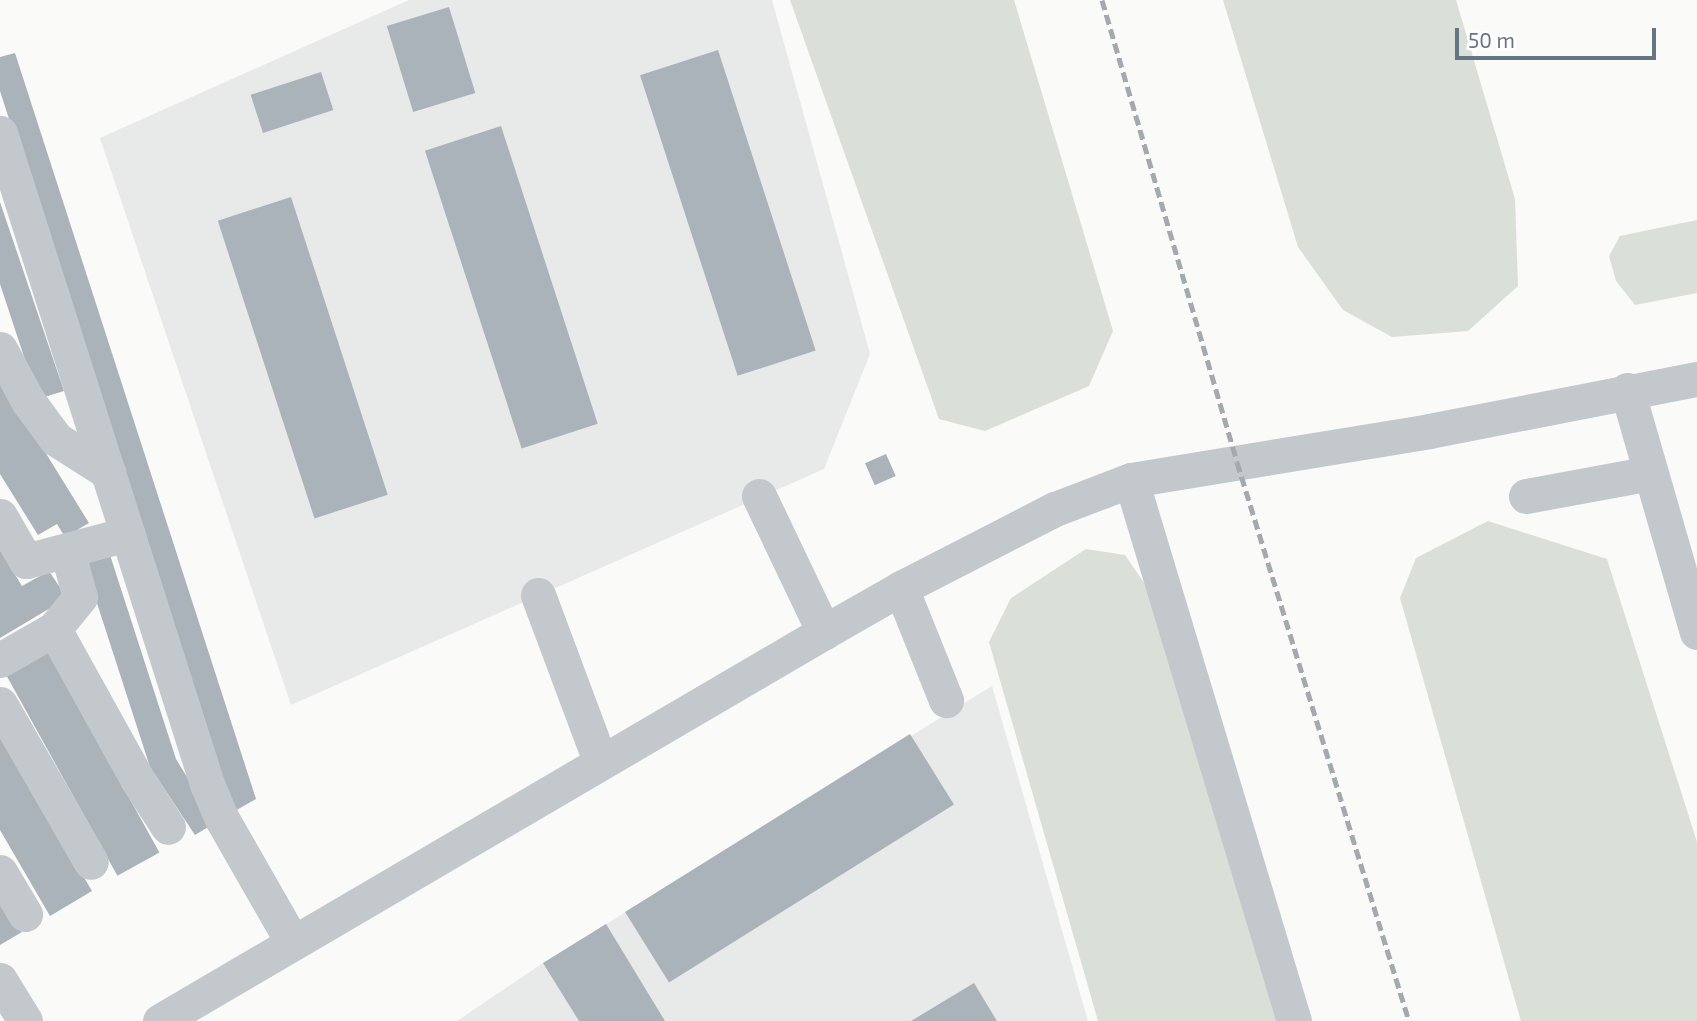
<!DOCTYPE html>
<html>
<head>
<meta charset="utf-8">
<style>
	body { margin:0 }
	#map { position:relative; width:1697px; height:1021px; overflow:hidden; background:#fafaf8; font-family:"Exo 2",sans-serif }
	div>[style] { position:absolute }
	.built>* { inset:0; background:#e8e9e9 }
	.green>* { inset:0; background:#dadfd7 }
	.building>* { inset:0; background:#aab3b9; transform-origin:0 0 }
	.minor>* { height:35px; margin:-17.5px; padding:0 17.5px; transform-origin:17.5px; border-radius:17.5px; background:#c3c8cc }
	.rail>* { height:5px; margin-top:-2.5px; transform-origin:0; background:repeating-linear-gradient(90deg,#a2aab0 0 10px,transparent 0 15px) }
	span { translate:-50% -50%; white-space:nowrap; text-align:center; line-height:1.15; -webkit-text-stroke:7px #fff; paint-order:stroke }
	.scale { position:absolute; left:1455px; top:28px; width:201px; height:32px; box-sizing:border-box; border:4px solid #657683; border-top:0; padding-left:9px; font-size:21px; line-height:24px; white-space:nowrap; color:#657683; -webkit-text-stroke:5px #fff; paint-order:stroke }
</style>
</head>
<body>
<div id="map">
	<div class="built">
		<i style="clip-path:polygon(409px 0,772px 0,870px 354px,824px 469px,291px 705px,100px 138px)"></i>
		<i style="clip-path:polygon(992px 686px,1088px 1021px,457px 1021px,543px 963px)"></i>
	</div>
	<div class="green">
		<i style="clip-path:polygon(790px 0,1014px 0,1113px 331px,1089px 386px,985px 431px,939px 419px)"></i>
		<i style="clip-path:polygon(1223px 0,1456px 0,1515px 199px,1518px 286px,1468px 331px,1392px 337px,1343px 310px,1298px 247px)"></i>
		<i style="clip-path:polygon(1697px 220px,1697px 293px,1635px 305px,1616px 281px,1609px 256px,1620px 236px)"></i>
		<i style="clip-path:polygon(1488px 521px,1607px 559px,1697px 842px,1697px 1021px,1521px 1021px,1400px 598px,1416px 558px)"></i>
		<i style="clip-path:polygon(1086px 549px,1125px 555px,1153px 596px,1295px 1021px,1098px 1021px,989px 642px,1011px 598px)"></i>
	</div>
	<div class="building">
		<i style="left:449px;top:7px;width:90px;height:65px;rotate:73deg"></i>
		<i style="left:718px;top:50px;width:316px;height:82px;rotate:72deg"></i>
		<i style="clip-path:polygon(15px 53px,256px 799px,233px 812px,0 91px,0 57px)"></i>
		<i style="left:321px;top:72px;width:40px;height:74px;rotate:72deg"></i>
		<i style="left:501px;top:126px;width:313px;height:80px;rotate:72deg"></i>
		<i style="left:291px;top:197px;width:313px;height:77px;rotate:72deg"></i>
		<i style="clip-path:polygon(0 202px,64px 391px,38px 399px,0 284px)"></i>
		<i style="clip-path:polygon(0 379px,89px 523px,65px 537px,57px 524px,38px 535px,0 474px)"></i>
		<i style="left:886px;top:454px;width:24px;height:23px;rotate:66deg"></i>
		<i style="clip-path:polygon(0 550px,22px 586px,49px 571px,67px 598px,0 638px)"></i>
		<i style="clip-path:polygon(110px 555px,176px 759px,215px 823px,195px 835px,150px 767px,84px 563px)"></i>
		<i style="left:45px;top:646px;width:236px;height:48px;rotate:61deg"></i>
		<i style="clip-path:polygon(0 734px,92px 891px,50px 916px,0 830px)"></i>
		<i style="left:910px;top:734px;width:83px;height:336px;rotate:58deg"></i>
		<i style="clip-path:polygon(0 896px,22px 932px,0 945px)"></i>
		<i style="clip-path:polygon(606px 924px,665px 1021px,579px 1021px,543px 963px)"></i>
		<i style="clip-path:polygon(974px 983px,997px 1021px,911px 1021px)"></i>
	</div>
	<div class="minor">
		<i style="left:0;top:133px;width:683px;rotate:72.36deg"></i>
		<i style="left:207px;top:784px;width:38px;rotate:67deg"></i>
		<i style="left:222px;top:819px;width:141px;rotate:60.2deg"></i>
		<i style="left:0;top:349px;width:59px;rotate:61.7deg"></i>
		<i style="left:28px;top:401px;width:47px;rotate:53.6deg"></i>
		<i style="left:56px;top:439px;width:62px;rotate:32.4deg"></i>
		<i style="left:1627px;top:390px;width:252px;rotate:73.9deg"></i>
		<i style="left:1131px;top:480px;width:565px;rotate:73.23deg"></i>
		<i style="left:759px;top:496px;width:151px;rotate:64.5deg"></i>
		<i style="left:1526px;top:496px;width:127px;rotate:-10.4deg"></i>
		<i style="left:0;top:516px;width:52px;rotate:60deg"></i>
		<i style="left:26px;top:561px;width:105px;rotate:-15deg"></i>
		<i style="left:901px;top:588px;width:121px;rotate:68.1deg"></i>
		<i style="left:538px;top:595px;width:177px;rotate:69.5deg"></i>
		<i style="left:54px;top:629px;width:171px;rotate:61deg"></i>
		<i style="left:137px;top:779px;width:57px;rotate:57.1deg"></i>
		<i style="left:0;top:660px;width:62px;rotate:-29.9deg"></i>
		<i style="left:54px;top:629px;width:41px;rotate:-50.9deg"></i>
		<i style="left:80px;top:597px;width:49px;rotate:-105.5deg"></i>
		<i style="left:0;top:704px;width:182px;rotate:60.1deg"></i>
		<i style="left:0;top:872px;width:49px;rotate:59.2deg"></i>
		<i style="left:0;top:980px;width:48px;rotate:58.6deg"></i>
		<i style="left:160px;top:1021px;width:770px;rotate:-30.36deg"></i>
		<i style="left:824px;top:632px;width:89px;rotate:-29.7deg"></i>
		<i style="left:901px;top:588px;width:173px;rotate:-27.2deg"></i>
		<i style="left:1055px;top:509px;width:81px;rotate:-20.9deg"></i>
		<i style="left:1131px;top:480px;width:302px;rotate:-9.3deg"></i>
		<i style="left:1429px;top:431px;width:273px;rotate:-11deg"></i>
	</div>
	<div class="rail">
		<i style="left:1102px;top:0;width:481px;rotate:73.7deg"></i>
		<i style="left:1237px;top:462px;width:585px;rotate:72.9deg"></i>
	</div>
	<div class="scale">50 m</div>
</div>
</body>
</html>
